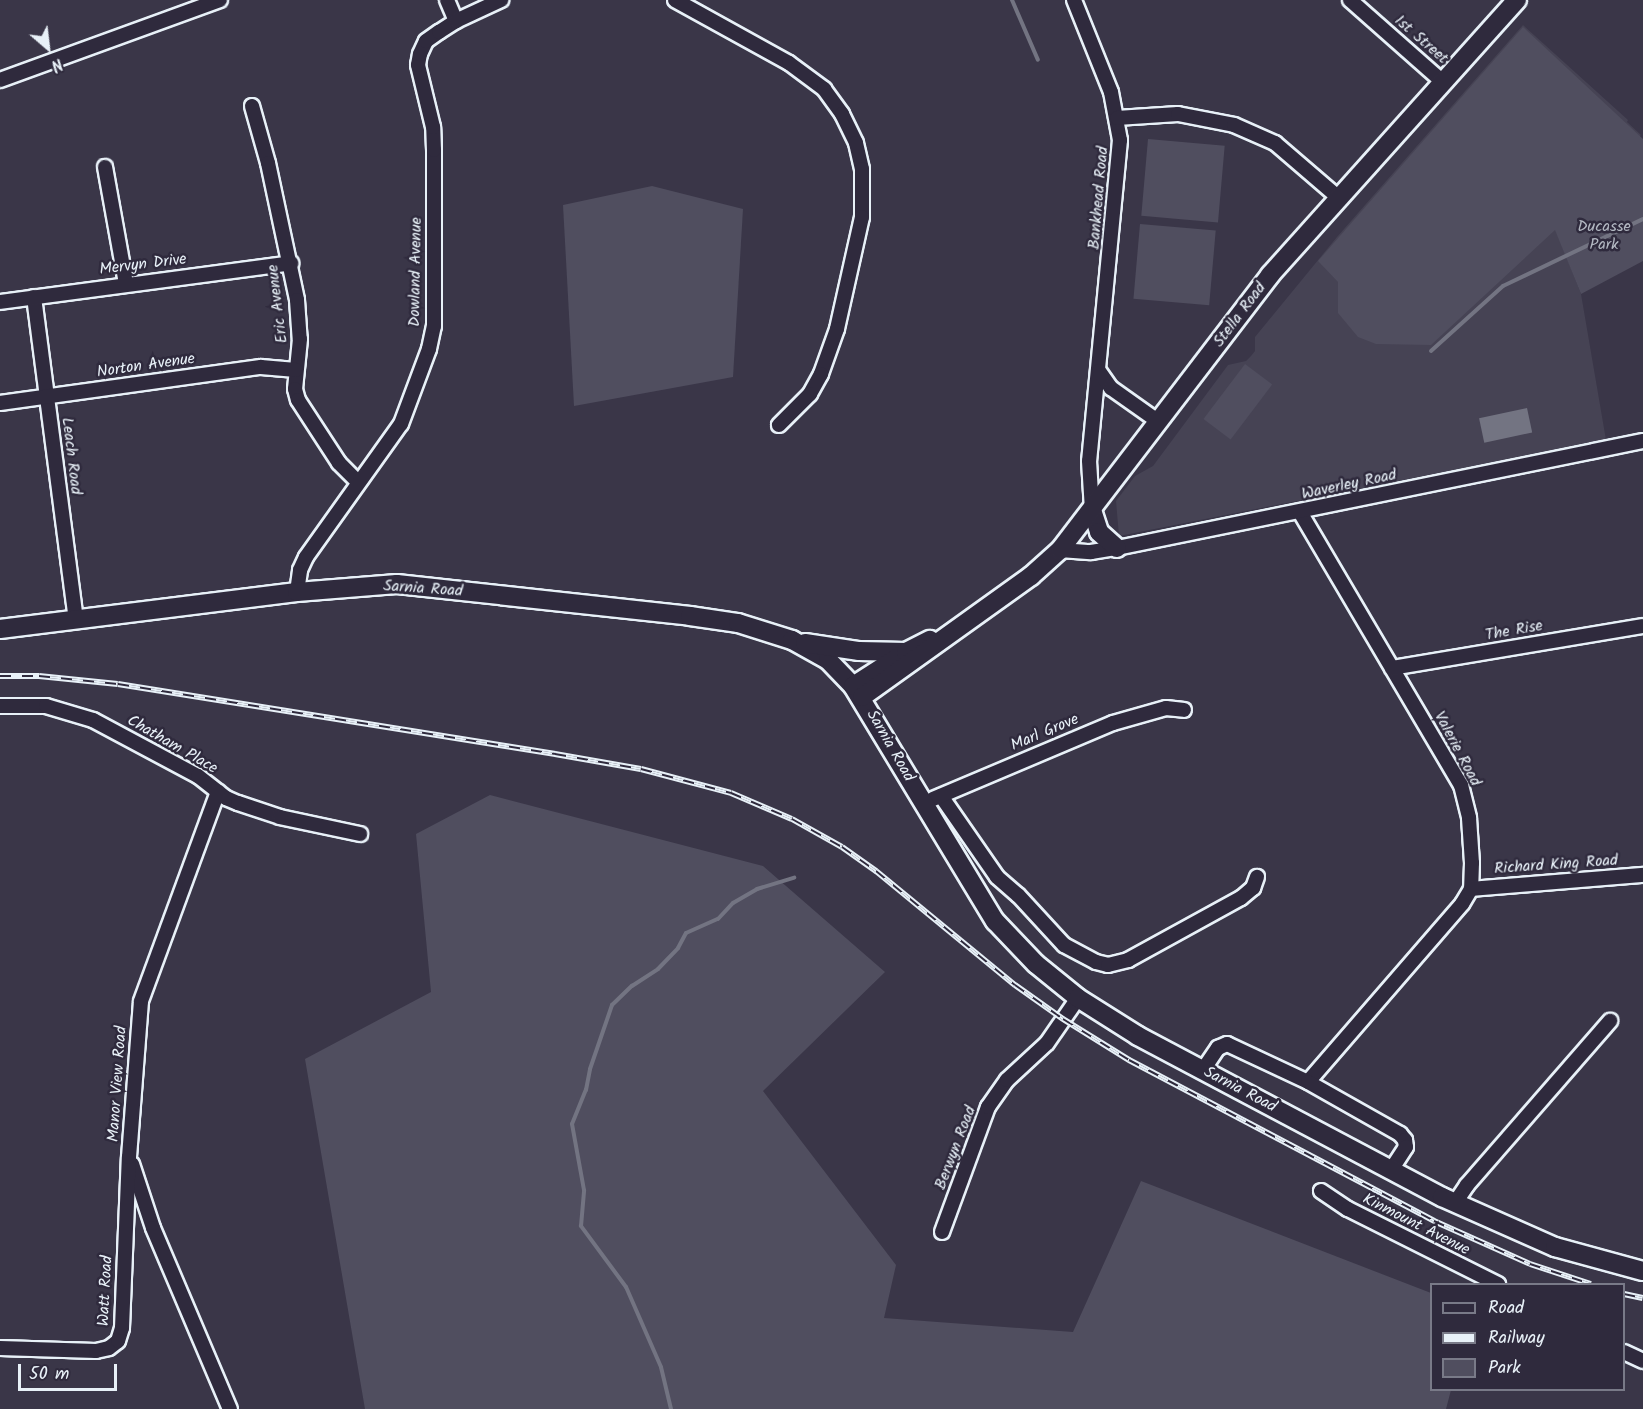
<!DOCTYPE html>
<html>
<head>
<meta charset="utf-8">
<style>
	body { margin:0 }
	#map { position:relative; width:1643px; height:1409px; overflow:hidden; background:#3a3648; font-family:Kalam,sans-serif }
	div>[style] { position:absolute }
	.built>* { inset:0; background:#464354 }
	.green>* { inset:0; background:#504e5f; transform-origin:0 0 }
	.water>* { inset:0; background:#737482; transform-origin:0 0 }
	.stream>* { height:4px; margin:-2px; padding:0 2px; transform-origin:2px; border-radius:2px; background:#737482 }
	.roads { filter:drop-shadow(2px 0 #e8f1f8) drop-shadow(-2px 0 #e8f1f8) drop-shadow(0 2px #e8f1f8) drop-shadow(0 -2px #e8f1f8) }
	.street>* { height:14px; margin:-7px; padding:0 7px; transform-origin:7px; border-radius:7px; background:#2f2a3d }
	.secondary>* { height:18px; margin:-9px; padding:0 9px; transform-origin:9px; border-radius:9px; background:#2f2a3d }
	.rail>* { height:6px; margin-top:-3px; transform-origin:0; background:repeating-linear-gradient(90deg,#2f2a3d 0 11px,#e8f1f8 0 22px); box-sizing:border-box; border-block:2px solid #e8f1f8 }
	span { translate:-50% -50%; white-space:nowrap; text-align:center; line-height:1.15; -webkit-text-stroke:5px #2f2a3d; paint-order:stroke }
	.street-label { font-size:16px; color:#e8f1f8 }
	.park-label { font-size:16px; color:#b3b8c2 }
	.legend { position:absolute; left:1430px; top:1283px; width:195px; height:108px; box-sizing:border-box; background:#2f2a3d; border:2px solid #797a88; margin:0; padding:8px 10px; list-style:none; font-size:18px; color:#e8f1f8 }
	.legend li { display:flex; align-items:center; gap:12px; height:30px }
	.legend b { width:30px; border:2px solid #797a88 }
	.north { position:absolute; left:18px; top:18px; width:60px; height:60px; -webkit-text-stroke:4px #2f2a3d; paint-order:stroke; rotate:152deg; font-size:16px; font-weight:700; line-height:24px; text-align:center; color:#e8f1f8 }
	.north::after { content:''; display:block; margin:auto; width:21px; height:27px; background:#e8f1f8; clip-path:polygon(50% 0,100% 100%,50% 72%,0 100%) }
	.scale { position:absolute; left:18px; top:1364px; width:99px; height:27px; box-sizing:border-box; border:3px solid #e8f1f8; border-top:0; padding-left:8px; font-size:18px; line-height:21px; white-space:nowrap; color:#e8f1f8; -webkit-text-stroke:4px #2f2a3d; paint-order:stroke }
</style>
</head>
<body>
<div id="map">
	<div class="built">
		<i style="clip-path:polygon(1523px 25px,1628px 120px,1627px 122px,1641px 135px,1556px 230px,1581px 294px,1606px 440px,1119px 536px,1116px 501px,1135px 476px,1153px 466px,1228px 365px,1246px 361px,1251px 356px,1255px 351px,1255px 337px,1337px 237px)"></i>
	</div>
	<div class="green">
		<i style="clip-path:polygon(1523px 27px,1643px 139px,1643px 261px,1581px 294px,1555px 230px,1431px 345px,1376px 344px,1358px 337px,1338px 313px,1338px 282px,1318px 261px)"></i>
		<i style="left:1148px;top:139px;width:77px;height:77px;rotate:5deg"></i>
		<i style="clip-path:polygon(652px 186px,743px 209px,733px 377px,574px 406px,563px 205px)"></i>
		<i style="left:1140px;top:224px;width:76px;height:75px;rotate:5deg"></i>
		<i style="left:1245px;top:364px;width:34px;height:69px;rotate:37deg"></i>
		<i style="clip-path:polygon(490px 795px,763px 866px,885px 972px,763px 1091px,896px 1265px,884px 1318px,1073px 1332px,1141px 1181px,1431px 1293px,1432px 1390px,1451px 1390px,1446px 1409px,365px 1409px,305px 1059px,431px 992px,416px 834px)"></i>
	</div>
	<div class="water">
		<i style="left:1527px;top:408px;width:25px;height:49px;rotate:78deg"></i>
	</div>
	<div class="stream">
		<i style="left:1012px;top:0;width:65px;rotate:66.6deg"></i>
		<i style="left:1431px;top:351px;width:97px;rotate:-42.1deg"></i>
		<i style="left:1503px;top:286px;width:155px;rotate:-25.6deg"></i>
		<i style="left:671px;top:1409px;width:43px;rotate:-103.4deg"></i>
		<i style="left:661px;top:1367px;width:87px;rotate:-113.6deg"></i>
		<i style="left:626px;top:1287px;width:76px;rotate:-126.4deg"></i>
		<i style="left:581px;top:1226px;width:36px;rotate:-85deg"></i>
		<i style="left:584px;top:1190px;width:67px;rotate:-100.3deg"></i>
		<i style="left:572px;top:1124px;width:37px;rotate:-68deg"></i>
		<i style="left:586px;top:1090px;width:21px;rotate:-79deg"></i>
		<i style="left:590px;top:1069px;width:68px;rotate:-71deg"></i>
		<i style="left:612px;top:1005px;width:28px;rotate:-44deg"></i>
		<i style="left:632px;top:986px;width:31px;rotate:-33deg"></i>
		<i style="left:658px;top:969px;width:29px;rotate:-46deg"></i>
		<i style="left:678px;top:948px;width:17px;rotate:-62deg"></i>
		<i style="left:686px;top:933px;width:35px;rotate:-24deg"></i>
		<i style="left:718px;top:919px;width:22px;rotate:-47deg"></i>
		<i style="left:733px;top:903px;width:28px;rotate:-30deg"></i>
		<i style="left:757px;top:889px;width:39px;rotate:-17deg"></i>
	</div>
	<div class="roads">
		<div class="street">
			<i style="left:447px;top:0;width:23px;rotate:67deg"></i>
			<i style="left:675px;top:0;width:130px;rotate:28.9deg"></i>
			<i style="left:789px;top:63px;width:44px;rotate:36.6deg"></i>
			<i style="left:824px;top:89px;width:31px;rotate:54deg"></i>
			<i style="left:842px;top:114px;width:32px;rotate:64deg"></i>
			<i style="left:856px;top:143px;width:27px;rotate:77deg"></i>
			<i style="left:862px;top:169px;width:48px;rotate:90deg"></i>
			<i style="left:862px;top:217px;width:115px;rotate:102.6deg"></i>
			<i style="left:837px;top:329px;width:48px;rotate:109.6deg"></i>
			<i style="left:821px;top:374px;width:23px;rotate:119deg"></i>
			<i style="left:810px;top:394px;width:44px;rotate:135deg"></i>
			<i style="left:1074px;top:0;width:99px;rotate:68.1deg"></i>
			<i style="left:1111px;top:92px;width:49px;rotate:79.4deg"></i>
			<i style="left:1120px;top:140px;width:322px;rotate:95.5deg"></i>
			<i style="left:1089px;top:461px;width:49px;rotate:86.5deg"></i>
			<i style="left:1350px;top:0;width:124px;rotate:41.4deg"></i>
			<i style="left:0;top:80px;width:234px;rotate:-20deg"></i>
			<i style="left:252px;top:106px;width:59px;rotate:74.3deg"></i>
			<i style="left:268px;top:163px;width:140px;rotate:78deg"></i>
			<i style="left:297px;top:300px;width:39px;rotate:86deg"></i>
			<i style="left:300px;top:339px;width:50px;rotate:95.7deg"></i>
			<i style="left:295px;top:389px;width:11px;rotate:75deg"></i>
			<i style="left:298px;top:400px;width:75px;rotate:56.9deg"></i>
			<i style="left:339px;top:463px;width:27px;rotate:45deg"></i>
			<i style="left:1117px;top:118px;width:61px;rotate:-3.8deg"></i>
			<i style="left:1178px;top:114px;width:57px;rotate:11.1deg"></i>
			<i style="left:1234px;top:125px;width:45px;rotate:23.7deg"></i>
			<i style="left:1275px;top:143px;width:84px;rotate:40.7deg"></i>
			<i style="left:105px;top:167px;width:119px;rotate:79.8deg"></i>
			<i style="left:34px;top:297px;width:325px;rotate:82.6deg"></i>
			<i style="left:0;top:302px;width:294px;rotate:-7.6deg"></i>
			<i style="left:1099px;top:371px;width:21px;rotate:55deg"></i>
			<i style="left:1111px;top:388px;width:59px;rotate:35.3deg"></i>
			<i style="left:0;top:403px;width:263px;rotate:-7.9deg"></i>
			<i style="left:261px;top:367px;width:35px;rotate:5deg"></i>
			<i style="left:1300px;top:512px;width:317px;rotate:59.5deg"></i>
			<i style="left:1461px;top:785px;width:34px;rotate:76deg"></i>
			<i style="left:1469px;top:818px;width:45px;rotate:86.2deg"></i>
			<i style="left:1472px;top:863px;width:26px;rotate:92deg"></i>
			<i style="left:1471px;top:889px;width:17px;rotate:121deg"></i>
			<i style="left:1462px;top:904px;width:235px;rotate:130.9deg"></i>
			<i style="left:1060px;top:550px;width:31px;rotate:4deg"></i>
			<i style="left:1091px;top:552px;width:26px;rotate:-9deg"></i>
			<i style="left:1117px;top:548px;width:537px;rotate:-11.5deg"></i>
			<i style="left:297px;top:592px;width:22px;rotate:-82deg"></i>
			<i style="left:300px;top:570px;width:14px;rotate:-65deg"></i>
			<i style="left:306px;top:557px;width:163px;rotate:-54.5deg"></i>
			<i style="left:401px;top:424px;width:80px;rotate:-69.5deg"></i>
			<i style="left:429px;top:349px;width:24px;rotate:-78deg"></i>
			<i style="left:434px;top:326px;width:176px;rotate:-90deg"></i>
			<i style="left:434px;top:150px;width:23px;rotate:-92deg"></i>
			<i style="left:433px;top:127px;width:64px;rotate:-103.6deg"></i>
			<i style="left:418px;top:65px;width:11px;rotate:-80deg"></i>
			<i style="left:420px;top:54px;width:14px;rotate:-65deg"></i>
			<i style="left:426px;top:41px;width:16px;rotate:-35deg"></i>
			<i style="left:439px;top:32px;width:20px;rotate:-33deg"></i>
			<i style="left:456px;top:21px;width:50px;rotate:-25deg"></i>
			<i style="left:1392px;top:668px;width:254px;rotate:-9.5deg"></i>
			<i style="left:0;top:706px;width:46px"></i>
			<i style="left:46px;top:706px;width:49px;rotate:16.6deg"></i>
			<i style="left:93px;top:720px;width:119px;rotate:28.1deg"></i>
			<i style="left:198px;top:776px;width:36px;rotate:38deg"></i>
			<i style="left:226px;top:798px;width:13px;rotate:23deg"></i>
			<i style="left:238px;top:803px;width:44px;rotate:18.4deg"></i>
			<i style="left:280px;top:817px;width:82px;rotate:12deg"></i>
			<i style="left:941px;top:796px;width:98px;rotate:55.3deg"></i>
			<i style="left:997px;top:877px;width:28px;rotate:41deg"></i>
			<i style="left:1018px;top:895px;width:68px;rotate:47.4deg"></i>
			<i style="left:1064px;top:945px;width:36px;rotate:28deg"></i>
			<i style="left:1096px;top:962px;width:12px;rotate:14deg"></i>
			<i style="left:1108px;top:965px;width:21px;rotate:-14deg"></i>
			<i style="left:1128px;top:960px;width:129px;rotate:-28.8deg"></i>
			<i style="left:1241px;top:898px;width:16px;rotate:-40deg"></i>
			<i style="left:1253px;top:888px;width:12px;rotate:-70deg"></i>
			<i style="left:933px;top:799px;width:195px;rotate:-22.9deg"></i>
			<i style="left:1113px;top:723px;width:55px;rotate:-15.8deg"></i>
			<i style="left:1166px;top:708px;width:18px;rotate:6deg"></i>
			<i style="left:1471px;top:889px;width:173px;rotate:-4.7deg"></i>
			<i style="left:1203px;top:1070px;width:27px;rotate:-56deg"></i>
			<i style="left:1218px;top:1048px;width:10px;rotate:-24deg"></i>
			<i style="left:1227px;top:1044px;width:89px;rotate:25.1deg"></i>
			<i style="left:1308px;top:1082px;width:106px;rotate:29.5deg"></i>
			<i style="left:1400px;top:1134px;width:8px;rotate:50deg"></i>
			<i style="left:1405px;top:1140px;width:7px;rotate:82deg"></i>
			<i style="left:1406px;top:1147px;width:27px;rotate:123deg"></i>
			<i style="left:132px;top:1164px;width:67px;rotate:71.8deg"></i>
			<i style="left:153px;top:1228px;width:197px;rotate:67deg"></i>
			<i style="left:1321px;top:1191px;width:32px;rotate:34deg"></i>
			<i style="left:1348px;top:1209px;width:168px;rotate:26.6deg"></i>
			<i style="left:1455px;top:1203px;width:22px;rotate:-56deg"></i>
			<i style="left:1467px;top:1185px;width:218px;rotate:-48.9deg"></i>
			<i style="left:942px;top:1232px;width:133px;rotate:-69.8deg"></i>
			<i style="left:988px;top:1107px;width:33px;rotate:-55deg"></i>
			<i style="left:1007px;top:1080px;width:54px;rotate:-42.8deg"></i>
			<i style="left:1047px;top:1043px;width:55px;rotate:-55.4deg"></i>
			<i style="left:0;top:1348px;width:96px;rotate:1.8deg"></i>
			<i style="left:96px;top:1351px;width:13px;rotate:-13deg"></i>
			<i style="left:109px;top:1348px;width:11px;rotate:-38deg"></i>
			<i style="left:118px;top:1341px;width:14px;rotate:-73deg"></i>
			<i style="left:122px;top:1328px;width:171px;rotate:-87.7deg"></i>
			<i style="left:129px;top:1157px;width:156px;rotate:-85.6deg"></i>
			<i style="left:141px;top:1001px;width:223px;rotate:-69.8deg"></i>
			<i style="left:1624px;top:1352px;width:21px;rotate:25deg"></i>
		</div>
		<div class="secondary">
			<i style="left:1092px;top:510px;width:23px;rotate:72deg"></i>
			<i style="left:1099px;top:532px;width:24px;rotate:42deg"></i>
			<i style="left:0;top:629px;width:299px;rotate:-7.1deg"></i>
			<i style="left:297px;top:592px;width:100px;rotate:-4.6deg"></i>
			<i style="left:397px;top:584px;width:295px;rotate:6.2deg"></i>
			<i style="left:690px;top:616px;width:49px;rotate:8.3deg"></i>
			<i style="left:738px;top:623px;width:57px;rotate:17.5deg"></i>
			<i style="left:792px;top:640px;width:41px;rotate:29.1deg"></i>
			<i style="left:828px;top:660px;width:36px;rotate:46deg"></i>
			<i style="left:853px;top:686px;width:275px;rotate:58.9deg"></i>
			<i style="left:995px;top:921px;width:59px;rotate:46.4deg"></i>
			<i style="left:1036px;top:964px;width:54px;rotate:39deg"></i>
			<i style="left:1078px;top:998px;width:71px;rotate:32.3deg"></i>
			<i style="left:1138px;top:1036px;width:344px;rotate:27.9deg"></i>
			<i style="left:1442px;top:1197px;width:124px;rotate:23.9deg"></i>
			<i style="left:1555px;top:1247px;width:91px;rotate:15.3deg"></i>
			<i style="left:805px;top:643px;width:55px;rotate:8.4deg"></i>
			<i style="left:859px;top:651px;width:47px;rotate:1.2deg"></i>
			<i style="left:853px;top:686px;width:63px;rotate:-32.7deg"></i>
			<i style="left:906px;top:652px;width:27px;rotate:-27deg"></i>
			<i style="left:862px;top:697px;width:208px;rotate:-35.6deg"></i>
			<i style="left:1031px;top:576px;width:39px;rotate:-42deg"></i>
			<i style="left:1060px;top:550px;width:346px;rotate:-52.6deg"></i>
			<i style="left:1270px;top:275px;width:370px;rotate:-48.1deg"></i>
		</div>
	</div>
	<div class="rail">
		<i style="left:0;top:676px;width:39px"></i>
		<i style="left:39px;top:676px;width:79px;rotate:5.8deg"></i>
		<i style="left:118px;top:684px;width:443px;rotate:9.1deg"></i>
		<i style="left:555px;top:754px;width:87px;rotate:9.9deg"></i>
		<i style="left:641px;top:769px;width:93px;rotate:14.9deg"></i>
		<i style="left:731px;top:793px;width:66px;rotate:23.1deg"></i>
		<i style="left:792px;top:819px;width:57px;rotate:29.2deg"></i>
		<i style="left:842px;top:847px;width:42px;rotate:35.2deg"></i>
		<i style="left:876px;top:871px;width:180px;rotate:39.4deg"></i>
		<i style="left:1015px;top:985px;width:59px;rotate:35.3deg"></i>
		<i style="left:1063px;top:1019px;width:78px;rotate:31.8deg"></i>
		<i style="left:1129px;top:1060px;width:345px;rotate:27.8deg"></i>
		<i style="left:1434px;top:1221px;width:105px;rotate:24.1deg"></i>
		<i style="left:1530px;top:1264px;width:64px;rotate:18.2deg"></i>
		<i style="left:1624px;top:1294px;width:19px;rotate:12deg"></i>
	</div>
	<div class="street-label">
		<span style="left:1421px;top:40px;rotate:41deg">1st Street</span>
		<span style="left:1099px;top:198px;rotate:-85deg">Bankhead Road</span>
		<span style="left:143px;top:265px;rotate:-7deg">Mervyn Drive</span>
		<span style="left:416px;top:272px;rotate:-89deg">Dowland Avenue</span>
		<span style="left:278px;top:304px;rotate:-97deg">Eric Avenue</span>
		<span style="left:1240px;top:315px;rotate:-53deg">Stella Road</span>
		<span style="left:146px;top:366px;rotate:-8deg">Norton Avenue</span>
		<span style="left:71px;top:456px;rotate:83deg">Leach Road</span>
		<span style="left:1349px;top:485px;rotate:-12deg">Waverley Road</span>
		<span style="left:423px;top:589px;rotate:4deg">Sarnia Road</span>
		<span style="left:1514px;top:631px;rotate:-10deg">The Rise</span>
		<span style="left:1045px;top:733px;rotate:-23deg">Marl Grove</span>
		<span style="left:172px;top:745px;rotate:30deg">Chatham Place</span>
		<span style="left:890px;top:746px;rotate:60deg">Sarnia Road</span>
		<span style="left:1457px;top:749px;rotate:62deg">Valerie Road</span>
		<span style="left:1556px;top:865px;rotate:-4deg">Richard King Road</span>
		<span style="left:118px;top:1084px;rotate:-86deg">Manor View Road</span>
		<span style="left:1240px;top:1090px;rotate:28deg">Sarnia Road</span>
		<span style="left:956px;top:1148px;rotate:-69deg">Berwyn Road</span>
		<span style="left:1416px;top:1225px;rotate:27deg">Kinmount Avenue</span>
		<span style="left:106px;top:1291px;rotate:-87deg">Watt Road</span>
	</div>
	<div class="park-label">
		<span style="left:1604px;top:236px">Ducasse<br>Park</span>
	</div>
	<ul class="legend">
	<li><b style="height:8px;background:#2f2a3d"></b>Road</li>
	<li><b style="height:8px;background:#e8f1f8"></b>Railway</li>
	<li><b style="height:16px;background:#504e5f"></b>Park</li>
	</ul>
	<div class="north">N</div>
	<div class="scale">50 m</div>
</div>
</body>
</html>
